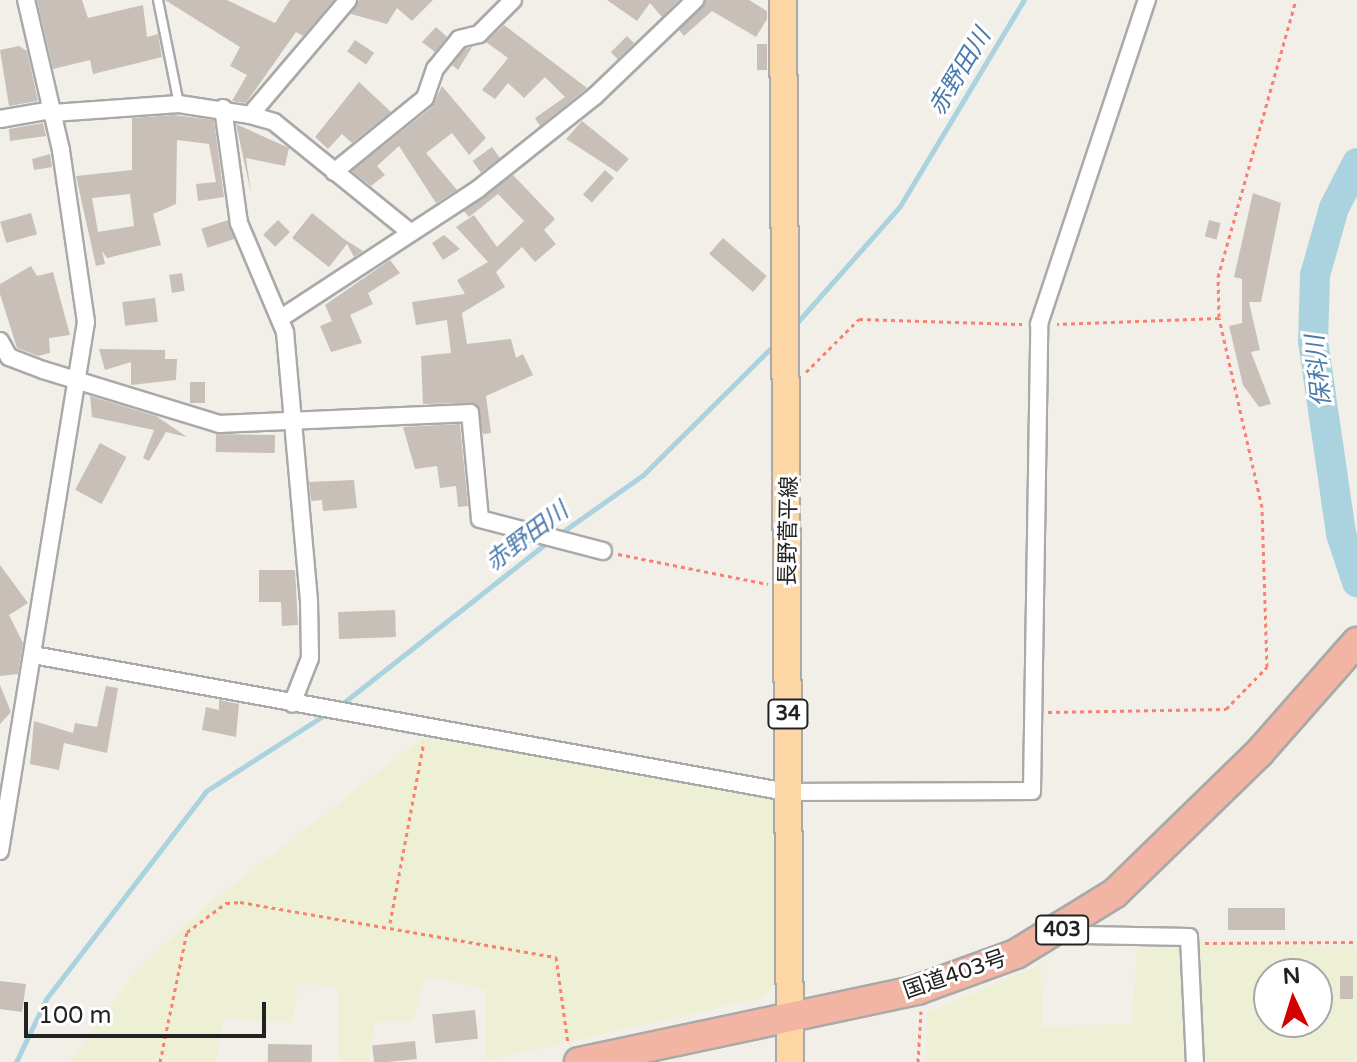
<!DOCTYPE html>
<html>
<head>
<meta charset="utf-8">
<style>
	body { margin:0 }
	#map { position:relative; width:1357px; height:1062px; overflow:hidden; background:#f2efe9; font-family:"Varela Round","Noto Sans JP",sans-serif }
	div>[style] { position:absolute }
	.farmland>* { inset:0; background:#eef0d5 }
	.stream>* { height:5px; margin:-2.5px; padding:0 2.5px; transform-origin:2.5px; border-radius:2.5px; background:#aad3df }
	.river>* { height:30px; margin:-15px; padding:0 15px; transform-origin:15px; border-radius:15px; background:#aad3df }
	.building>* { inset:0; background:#c7bfb8; transform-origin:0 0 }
	.path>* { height:3px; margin-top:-1.5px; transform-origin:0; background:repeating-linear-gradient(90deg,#fa8072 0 4px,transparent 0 8px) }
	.roads { filter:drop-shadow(2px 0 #a9a9a9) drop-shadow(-2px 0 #a9a9a9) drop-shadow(0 2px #a9a9a9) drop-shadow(0 -2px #a9a9a9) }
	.service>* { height:8px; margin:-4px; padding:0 4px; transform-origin:4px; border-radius:4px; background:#fff }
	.minor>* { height:16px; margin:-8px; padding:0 8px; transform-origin:8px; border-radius:8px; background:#fff }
	.primary>* { height:26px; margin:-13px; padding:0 13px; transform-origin:13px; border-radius:13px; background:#fcd6a4 }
	.trunk>* { height:28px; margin:-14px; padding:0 14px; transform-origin:14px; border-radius:14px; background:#f2b4a3 }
	span { translate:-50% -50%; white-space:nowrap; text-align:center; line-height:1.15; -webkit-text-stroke:6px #fff; paint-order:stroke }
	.shield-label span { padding:2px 6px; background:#fff; border:2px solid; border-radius:6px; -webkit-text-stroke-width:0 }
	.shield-label { font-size:20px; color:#222; font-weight:700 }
	.street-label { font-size:22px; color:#222 }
	.water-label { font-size:24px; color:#4a7aab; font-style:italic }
	.north { position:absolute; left:1253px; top:958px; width:80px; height:80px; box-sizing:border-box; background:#fff; border:2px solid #a7a7a7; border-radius:50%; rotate:356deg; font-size:22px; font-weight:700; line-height:32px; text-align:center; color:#222 }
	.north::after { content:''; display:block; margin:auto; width:28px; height:36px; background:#d40000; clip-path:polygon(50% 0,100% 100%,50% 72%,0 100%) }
	.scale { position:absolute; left:24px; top:1002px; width:242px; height:36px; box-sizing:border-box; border:4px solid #222; border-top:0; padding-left:10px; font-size:24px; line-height:28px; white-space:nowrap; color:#222; -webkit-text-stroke:6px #fff; paint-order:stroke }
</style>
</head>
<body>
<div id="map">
	<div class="farmland">
		<i style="clip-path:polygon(438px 726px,777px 798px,774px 983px,764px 997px,486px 1061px,486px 989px,426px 977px,412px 1022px,375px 1022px,369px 1062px,338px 1062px,338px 988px,298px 983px,293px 1023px,224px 1018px,216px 1062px,69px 1062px,138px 969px,205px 907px)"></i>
		<i style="clip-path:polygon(evenodd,1138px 941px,1357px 946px,1357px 1062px,926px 1062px,927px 1012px,1041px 965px,1042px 1026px,1131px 1024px,1138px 941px,1269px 974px,1317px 974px,1317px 1022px,1269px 1022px,1269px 974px)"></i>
	</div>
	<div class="stream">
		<i style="left:794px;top:326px;width:160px;rotate:-48.5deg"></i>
		<i style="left:900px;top:206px;width:240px;rotate:-59deg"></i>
		<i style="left:558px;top:535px;width:104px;rotate:-35.2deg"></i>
		<i style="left:643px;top:475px;width:186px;rotate:-44.8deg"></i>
		<i style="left:338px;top:707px;width:270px;rotate:-38.2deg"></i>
		<i style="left:16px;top:1062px;width:70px;rotate:-64.5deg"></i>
		<i style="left:46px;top:999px;width:262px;rotate:-52.4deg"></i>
		<i style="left:206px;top:791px;width:143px;rotate:-32.7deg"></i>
	</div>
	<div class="river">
		<i style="left:1357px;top:163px;width:51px;rotate:117.1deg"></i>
		<i style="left:1334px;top:208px;width:70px;rotate:105.8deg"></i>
		<i style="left:1315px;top:275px;width:66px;rotate:91.7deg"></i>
		<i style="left:1313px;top:341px;width:195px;rotate:81.7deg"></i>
		<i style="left:1341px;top:534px;width:51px;rotate:71.6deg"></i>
	</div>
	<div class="building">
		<i style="clip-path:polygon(37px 0,82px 0,88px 18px,143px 5px,147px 37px,158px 34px,162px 57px,93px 74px,90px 60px,53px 69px)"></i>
		<i style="clip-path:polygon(165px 0,227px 0,275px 23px,290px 0,334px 0,303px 36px,296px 32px,246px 103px,232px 101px,247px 75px,230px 66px,240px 47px)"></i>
		<i style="clip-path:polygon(359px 0,433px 0,412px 21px,397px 8px,387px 24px,351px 14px)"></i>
		<i style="clip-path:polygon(607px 0,679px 0,662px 17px,650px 3px,637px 21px)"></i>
		<i style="clip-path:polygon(706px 0,749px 0,767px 11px,767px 19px,756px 37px,712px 11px,684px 36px,679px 30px)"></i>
		<i style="clip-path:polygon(504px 25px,587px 88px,540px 126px,535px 118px,565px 97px,545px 77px,524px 98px,508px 83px,495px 99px,482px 90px,508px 58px,486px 42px)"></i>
		<i style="clip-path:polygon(436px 27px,447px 37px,435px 52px,422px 42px)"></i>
		<i style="left:627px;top:36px;width:10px;height:23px;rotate:45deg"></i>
		<i style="left:355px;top:40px;width:23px;height:14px;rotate:34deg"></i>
		<i style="left:757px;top:44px;width:10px;height:26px"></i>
		<i style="clip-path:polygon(19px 46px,27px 51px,38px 101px,9px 106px,0 50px)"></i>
		<i style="clip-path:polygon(472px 47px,458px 70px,452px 65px,465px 49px)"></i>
		<i style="clip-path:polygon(359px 82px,391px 112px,352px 143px,342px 134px,328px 149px,315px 137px)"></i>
		<i style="clip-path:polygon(442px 86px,486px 138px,469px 155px,452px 133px,426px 153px,457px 190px,436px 203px,399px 146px,377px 166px,385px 175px,371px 186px,352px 171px,432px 107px)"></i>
		<i style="clip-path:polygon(evenodd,174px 115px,214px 120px,224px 197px,198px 201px,196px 184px,216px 182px,209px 144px,177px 140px,176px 204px,153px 214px,161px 245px,107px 258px,102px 251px,105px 264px,96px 266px,76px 176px,132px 170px,132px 118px,174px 115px,130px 194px,134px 226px,98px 232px,92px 198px,130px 194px)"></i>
		<i style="clip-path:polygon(582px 121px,629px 159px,617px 172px,566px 139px)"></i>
		<i style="clip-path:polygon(43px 123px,46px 136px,10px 141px,9px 129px)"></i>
		<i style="clip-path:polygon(236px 124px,289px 148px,285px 166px,246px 158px,251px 193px)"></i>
		<i style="left:492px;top:147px;width:14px;height:24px;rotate:54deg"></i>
		<i style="clip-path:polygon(50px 154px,52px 167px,34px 170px,32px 159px)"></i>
		<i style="left:605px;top:170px;width:12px;height:33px;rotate:42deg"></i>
		<i style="clip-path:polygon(513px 175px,555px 219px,544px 230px,556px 244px,535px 262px,522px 247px,496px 272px,505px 287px,462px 313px,467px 344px,511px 339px,516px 358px,523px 354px,533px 375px,486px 396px,491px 433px,483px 434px,474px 403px,423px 404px,421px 356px,451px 353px,447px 320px,416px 325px,412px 302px,465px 294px,457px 280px,488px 262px,456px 227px,474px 215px,497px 247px,524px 221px,498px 194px,469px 217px,464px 211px)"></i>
		<i style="clip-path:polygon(1253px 193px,1281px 203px,1261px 302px,1249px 302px,1260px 350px,1251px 352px,1271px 404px,1259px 407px,1243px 385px,1229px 326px,1242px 323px,1242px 279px,1234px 277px)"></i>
		<i style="left:31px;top:213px;width:22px;height:32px;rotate:74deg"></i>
		<i style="clip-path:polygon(312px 213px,344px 239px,363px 251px,354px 257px,347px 244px,329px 267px,292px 238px)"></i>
		<i style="left:228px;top:220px;width:20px;height:28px;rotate:72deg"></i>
		<i style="left:278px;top:220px;width:17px;height:21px;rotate:45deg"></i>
		<i style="left:1209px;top:220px;width:12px;height:17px;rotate:14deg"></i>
		<i style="clip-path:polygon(444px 235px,460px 249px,443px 260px,432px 243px)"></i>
		<i style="left:723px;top:238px;width:58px;height:21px;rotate:41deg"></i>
		<i style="clip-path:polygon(390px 260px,400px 273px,368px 293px,373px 304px,350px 315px,362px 343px,331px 352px,320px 326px,332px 321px,325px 305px)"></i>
		<i style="clip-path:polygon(31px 266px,37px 276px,53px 272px,70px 335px,49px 338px,50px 353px,38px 356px,17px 348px,0 294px,0 284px)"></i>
		<i style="left:182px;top:273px;width:18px;height:13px;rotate:81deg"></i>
		<i style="left:155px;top:298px;width:24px;height:33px;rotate:83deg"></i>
		<i style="clip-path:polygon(99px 349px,165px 350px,165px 359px,177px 359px,176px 380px,131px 385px,131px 362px,105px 370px)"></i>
		<i style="left:190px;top:382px;width:15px;height:21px"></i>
		<i style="clip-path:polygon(90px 396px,156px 416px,187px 437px,166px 432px,149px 461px,143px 458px,154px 430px,92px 417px)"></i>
		<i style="clip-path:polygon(460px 424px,468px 506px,458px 507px,456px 486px,440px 488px,437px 466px,415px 469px,403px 427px)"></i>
		<i style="left:216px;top:434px;width:59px;height:18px;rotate:1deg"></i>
		<i style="left:100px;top:443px;width:30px;height:53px;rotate:28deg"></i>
		<i style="clip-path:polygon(354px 480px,357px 508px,323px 511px,322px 500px,311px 501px,309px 482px)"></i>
		<i style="clip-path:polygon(0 565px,28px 603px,9px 615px,23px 643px,18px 674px,0 676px)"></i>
		<i style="clip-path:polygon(259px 570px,295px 570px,298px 625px,282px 626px,281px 602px,259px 602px)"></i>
		<i style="left:395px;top:610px;width:27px;height:57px;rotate:88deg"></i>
		<i style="clip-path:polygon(0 685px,11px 712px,0 724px)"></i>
		<i style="clip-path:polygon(106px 686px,118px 688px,107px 753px,64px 743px,59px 770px,30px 764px,34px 721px,73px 733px,75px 723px,97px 727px)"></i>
		<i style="clip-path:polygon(219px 700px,239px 704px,236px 737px,202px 730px,206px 707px,219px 710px)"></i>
		<i style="left:1285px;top:908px;width:22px;height:57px;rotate:90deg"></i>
		<i style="left:1340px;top:976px;width:13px;height:23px"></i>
		<i style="clip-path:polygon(0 981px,26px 984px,22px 1012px,0 1009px)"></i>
		<i style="left:475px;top:1010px;width:29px;height:43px;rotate:84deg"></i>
		<i style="left:415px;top:1041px;width:18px;height:43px;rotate:84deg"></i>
		<i style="left:268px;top:1044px;width:44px;height:18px;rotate:1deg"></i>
	</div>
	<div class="path">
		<i style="left:1219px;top:317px;width:40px;rotate:-91.4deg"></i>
		<i style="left:1218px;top:277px;width:288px;rotate:-74.3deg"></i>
		<i style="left:806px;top:372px;width:75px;rotate:-45deg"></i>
		<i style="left:859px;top:319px;width:163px;rotate:1.8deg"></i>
		<i style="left:618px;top:554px;width:153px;rotate:11.3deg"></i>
		<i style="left:1048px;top:712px;width:178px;rotate:-1deg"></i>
		<i style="left:1226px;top:709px;width:59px;rotate:-45.7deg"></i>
		<i style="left:1267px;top:667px;width:160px;rotate:-91.8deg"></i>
		<i style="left:1262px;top:507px;width:194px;rotate:-102.8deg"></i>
		<i style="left:1219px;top:318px;width:162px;rotate:177.9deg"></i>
		<i style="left:390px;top:923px;width:184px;rotate:-79.4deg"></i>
		<i style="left:1205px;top:943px;width:152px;rotate:-0.4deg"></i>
		<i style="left:160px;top:1062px;width:133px;rotate:-78.3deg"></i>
		<i style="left:187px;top:932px;width:49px;rotate:-36.6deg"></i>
		<i style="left:226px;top:903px;width:14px;rotate:-4deg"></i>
		<i style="left:240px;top:902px;width:321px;rotate:9.9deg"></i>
		<i style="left:556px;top:957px;width:88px;rotate:82.1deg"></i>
		<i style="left:918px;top:1062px;width:51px;rotate:-86.6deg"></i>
	</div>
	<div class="roads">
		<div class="service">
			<i style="left:158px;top:0;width:106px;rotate:78.6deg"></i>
		</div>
		<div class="minor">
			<i style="left:348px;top:0;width:151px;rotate:130.4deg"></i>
			<i style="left:250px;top:115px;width:25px;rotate:16deg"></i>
			<i style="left:274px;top:122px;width:176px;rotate:39deg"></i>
			<i style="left:223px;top:108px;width:116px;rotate:82.1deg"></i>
			<i style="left:239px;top:223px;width:118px;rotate:67.1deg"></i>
			<i style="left:285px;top:332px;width:270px;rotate:84.9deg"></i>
			<i style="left:309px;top:601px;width:57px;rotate:89deg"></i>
			<i style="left:310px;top:658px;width:49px;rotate:111.4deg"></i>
			<i style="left:53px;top:113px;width:126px;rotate:-4.1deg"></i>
			<i style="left:179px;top:104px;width:72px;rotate:8.8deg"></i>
			<i style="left:0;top:119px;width:53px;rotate:-9.8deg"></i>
			<i style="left:334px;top:172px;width:117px;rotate:-39.1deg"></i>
			<i style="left:425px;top:98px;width:31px;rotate:-71deg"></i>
			<i style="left:435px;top:69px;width:38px;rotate:-51deg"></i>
			<i style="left:459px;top:39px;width:21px;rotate:-14deg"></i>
			<i style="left:479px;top:34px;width:48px;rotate:-45deg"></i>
			<i style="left:281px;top:318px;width:235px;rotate:-33.2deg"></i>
			<i style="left:478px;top:189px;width:149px;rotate:-38.5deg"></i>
			<i style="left:595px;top:96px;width:139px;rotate:-43.8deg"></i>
			<i style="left:0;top:341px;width:18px;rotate:61deg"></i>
			<i style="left:9px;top:357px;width:36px;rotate:21deg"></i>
			<i style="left:43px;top:370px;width:185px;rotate:17deg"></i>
			<i style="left:220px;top:424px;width:250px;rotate:-2.5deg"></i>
			<i style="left:470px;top:413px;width:106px;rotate:84.6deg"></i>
			<i style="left:480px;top:519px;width:127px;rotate:14.6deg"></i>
			<i style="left:33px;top:655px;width:766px;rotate:10.3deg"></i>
			<i style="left:787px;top:792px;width:245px;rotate:-0.2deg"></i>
			<i style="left:1032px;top:791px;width:467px;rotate:-89.1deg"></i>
			<i style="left:1039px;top:324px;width:342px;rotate:-71.6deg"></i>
			<i style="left:0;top:851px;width:536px;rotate:-80.77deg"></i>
			<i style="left:86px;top:322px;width:174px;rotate:-98.3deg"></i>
			<i style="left:61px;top:150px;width:154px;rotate:-103.1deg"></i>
			<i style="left:1068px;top:926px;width:17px;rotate:31deg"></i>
			<i style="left:1083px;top:935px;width:106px;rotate:1.1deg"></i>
			<i style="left:1189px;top:937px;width:125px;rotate:87.3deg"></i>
		</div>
		<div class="primary">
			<i style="left:783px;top:0;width:1062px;rotate:89.62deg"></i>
		</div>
		<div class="trunk">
			<i style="left:579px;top:1062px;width:346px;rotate:-12deg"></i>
			<i style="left:917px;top:990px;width:105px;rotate:-20deg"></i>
			<i style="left:1016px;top:954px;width:116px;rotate:-31.6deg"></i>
			<i style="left:1115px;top:893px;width:201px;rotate:-44.2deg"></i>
			<i style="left:1259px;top:753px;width:148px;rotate:-48.6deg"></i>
		</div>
	</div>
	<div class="shield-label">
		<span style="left:788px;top:714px">34</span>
		<span style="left:1062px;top:930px">403</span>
	</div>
	<div class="street-label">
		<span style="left:789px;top:531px;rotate:-89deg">長野菅平線</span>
		<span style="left:955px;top:975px;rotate:-19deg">国道403号</span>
	</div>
	<div class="water-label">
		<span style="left:960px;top:72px;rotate:-59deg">赤野田川</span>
		<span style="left:1319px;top:371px;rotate:-96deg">保科川</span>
		<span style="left:527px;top:537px;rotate:-37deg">赤野田川</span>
	</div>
	<div class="north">N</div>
	<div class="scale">100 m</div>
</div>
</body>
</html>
